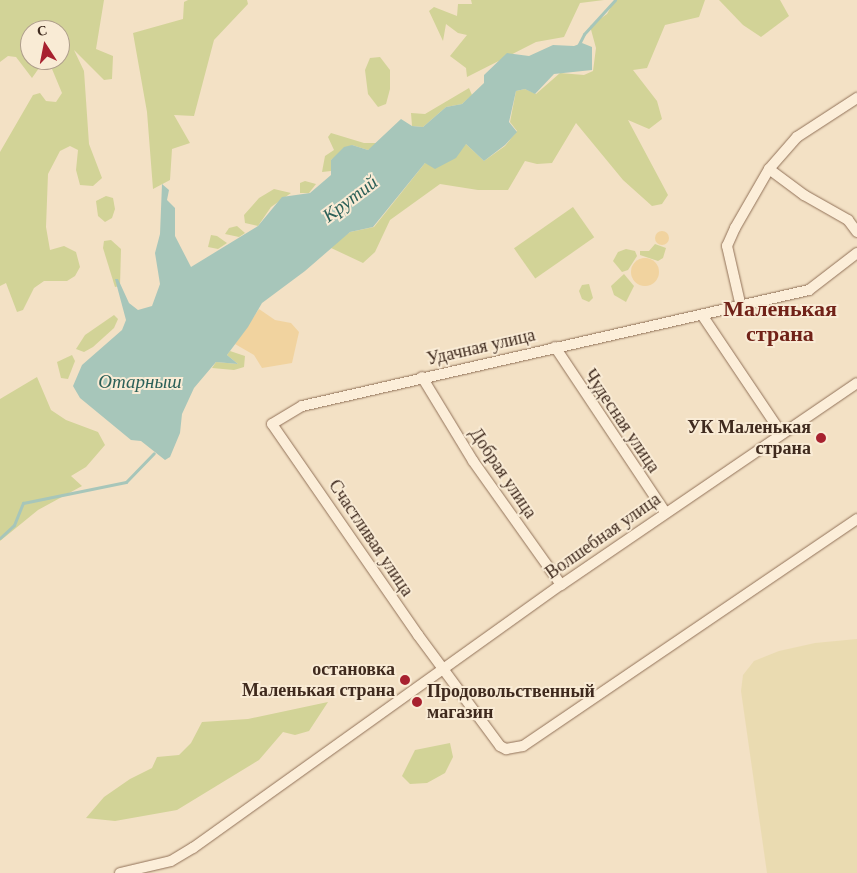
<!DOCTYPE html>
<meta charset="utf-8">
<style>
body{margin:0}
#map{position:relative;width:857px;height:873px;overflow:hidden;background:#f3e1c5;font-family:"Times New Roman",serif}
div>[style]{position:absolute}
.farmland>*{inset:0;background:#eadbb1}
.green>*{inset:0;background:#d2d397;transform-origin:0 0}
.sand>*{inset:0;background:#f1d39f}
.round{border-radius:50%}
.water>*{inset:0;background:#a7c6ba}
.stream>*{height:3px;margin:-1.5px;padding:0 1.5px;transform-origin:1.5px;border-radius:1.5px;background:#a7c6ba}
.roads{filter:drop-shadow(0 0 1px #917158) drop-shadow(0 0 1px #917158)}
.street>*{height:10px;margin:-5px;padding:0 5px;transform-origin:5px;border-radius:5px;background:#fceed9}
.dots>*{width:14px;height:14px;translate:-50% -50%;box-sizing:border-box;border:2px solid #f9ebd5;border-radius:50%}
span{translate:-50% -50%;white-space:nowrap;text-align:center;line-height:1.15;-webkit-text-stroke:4px #f9ebd5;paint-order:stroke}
.street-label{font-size:18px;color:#3f2a1e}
.poi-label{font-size:18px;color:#3f2a1e;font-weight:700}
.right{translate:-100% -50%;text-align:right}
.left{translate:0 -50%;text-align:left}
.water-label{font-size:19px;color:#2b6058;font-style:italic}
.district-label{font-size:22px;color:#712218;font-weight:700}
.north{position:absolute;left:20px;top:20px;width:50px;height:50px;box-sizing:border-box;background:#f9ebd5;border:1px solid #af9e8c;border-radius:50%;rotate:349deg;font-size:14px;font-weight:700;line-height:20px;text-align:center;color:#3f2a1e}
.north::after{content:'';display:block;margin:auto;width:18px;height:22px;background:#a7212f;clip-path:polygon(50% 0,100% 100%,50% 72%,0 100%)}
</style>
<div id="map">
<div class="farmland">
<div style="clip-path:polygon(857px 639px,857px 873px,767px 873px,741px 691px,743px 675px,754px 661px,779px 651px,815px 643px)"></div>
</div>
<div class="green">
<div style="clip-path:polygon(evenodd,0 0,104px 0,96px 49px,113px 56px,112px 79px,104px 80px,74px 50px,84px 71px,89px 144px,102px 178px,93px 186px,80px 185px,76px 170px,78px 150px,70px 146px,60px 151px,48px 174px,46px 227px,50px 250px,64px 246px,76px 252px,80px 267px,75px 276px,67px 281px,44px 281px,34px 288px,23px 310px,17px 312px,6px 283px,0 286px,0 152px,33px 95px,40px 93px,46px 101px,56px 102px,62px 93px,52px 69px,39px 68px,32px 78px,16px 57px,8px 56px,0 62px,0 0,30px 30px,60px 30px,60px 60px,30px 60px,30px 30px)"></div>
<div style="clip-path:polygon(188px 0,247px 0,248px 4px,214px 40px,194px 116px,174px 115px,190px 143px,172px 149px,170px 180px,153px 189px,147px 112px,133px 33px,183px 19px,184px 2px)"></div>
<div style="clip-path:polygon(471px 0,604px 0,580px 3px,564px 37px,536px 42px,467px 77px,466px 68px,450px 56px,467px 35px,458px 33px,446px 24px,443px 41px,429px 11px,434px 7px,457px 16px,458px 4px,472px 4px)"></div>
<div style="clip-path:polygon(615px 0,705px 0,699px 17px,665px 25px,647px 68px,633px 70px,657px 101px,662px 119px,649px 129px,628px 120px,668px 195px,662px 204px,652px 206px,623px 180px,576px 123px,552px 163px,537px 164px,525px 161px,508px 190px,478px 190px,440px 184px,390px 220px,375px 252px,363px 263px,329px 247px,350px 232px,374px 227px,425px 163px,466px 144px,484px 161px,505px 146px,517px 131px,510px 122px,516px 91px,525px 89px,536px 94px,560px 73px,584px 75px,593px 71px,596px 48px,590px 26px,607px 14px)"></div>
<div style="clip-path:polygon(719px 0,780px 0,789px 16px,761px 37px,743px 25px)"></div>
<div style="clip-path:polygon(380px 57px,390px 70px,390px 89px,386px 104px,378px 107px,368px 94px,365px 70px,370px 58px)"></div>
<div style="clip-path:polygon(469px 88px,472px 95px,462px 104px,446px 107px,423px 127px,412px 126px,411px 113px,425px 114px)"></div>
<div style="clip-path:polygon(331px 133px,364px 143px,379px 143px,368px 150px,352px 145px,331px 160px,331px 171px,322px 172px,325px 156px,334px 150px,328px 137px)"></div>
<div style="clip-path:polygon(305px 181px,316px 184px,309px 193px,300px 193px,300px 183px)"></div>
<div style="clip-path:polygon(274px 189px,291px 193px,271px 207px,258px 226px,245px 223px,244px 215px,259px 198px)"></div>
<div style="clip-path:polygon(106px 196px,113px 198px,115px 209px,112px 218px,105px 222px,98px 216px,96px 201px)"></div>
<div style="left:573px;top:207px;width:37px;height:72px;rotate:55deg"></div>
<div style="clip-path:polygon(237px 226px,245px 233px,239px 237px,225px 234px,229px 228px)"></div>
<div style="clip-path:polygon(211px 235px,217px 236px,227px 243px,218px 249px,208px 247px)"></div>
<div style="clip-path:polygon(111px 240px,121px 249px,120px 286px,115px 287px,103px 248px,104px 241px)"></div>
<div style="clip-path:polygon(655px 244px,666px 248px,663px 258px,658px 261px,640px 255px,640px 251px,649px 251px)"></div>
<div style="clip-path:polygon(626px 249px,635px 251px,637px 256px,628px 270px,622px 272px,613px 261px,618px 252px)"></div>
<div style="clip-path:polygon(624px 274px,634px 286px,626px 302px,614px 295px,611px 286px)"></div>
<div style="clip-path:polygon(589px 284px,593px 298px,589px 302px,582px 299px,579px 291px,582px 285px)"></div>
<div style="clip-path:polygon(114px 315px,118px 319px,114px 328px,93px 347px,84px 352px,76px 349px,85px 335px)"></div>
<div style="clip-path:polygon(230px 351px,245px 356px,244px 367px,234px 370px,212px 368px,216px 362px,238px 364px,227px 355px)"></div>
<div style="clip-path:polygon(72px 355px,75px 361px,68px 379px,61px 378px,57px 362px)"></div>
<div style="clip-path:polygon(37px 377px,51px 410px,66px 420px,98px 432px,105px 445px,86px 467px,71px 476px,82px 486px,38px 510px,0 541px,0 399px)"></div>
<div style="clip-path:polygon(328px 702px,309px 731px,295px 735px,283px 732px,259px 760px,177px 810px,115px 821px,86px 818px,104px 797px,130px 779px,152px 768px,157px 757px,179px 755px,191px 743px,202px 722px,248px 719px)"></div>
<div style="clip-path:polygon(450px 743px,453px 757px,445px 773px,427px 783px,410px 784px,402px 776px,415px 750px)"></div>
</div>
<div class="sand">
<div class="round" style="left:655px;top:231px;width:14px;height:14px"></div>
<div class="round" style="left:631px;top:258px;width:28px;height:28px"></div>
<div style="clip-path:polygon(259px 309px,275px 320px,291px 323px,299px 332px,292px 363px,262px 368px,254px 355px,235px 344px)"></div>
</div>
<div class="water">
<div style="clip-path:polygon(582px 43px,592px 47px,592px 70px,554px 74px,535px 94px,525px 89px,516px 91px,509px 122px,517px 132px,505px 145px,484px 161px,466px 144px,456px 158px,435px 169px,425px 163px,373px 227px,350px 232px,305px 271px,262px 303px,248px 327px,227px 355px,238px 364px,216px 362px,194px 388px,182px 414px,180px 433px,170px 457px,165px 460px,141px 441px,131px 440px,80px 398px,73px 386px,82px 365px,122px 330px,126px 320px,115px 279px,118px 279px,129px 303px,138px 310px,152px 306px,160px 284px,155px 253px,160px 234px,162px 184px,169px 190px,167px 200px,175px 208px,175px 236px,191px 267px,258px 226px,282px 197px,310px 193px,331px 175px,331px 160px,344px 147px,352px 145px,368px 150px,401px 119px,412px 126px,423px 127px,446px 107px,462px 104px,484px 83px,484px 75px,507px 53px,529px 56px,553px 45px,574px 46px)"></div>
</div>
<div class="stream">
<div style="left:578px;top:46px;width:13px;rotate:-63deg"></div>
<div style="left:584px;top:34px;width:46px;rotate:-47.6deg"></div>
<div style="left:0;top:538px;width:19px;rotate:-43deg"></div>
<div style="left:14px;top:525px;width:24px;rotate:-68deg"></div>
<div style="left:23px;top:503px;width:105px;rotate:-11.5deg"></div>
<div style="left:126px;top:482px;width:40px;rotate:-46deg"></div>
</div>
<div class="roads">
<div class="street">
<div style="left:769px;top:169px;width:44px;rotate:36.6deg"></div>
<div style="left:804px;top:195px;width:51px;rotate:29.6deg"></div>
<div style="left:848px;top:220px;width:15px;rotate:53deg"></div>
<div style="left:857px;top:253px;width:61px;rotate:142.4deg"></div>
<div style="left:809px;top:290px;width:520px;rotate:167.11deg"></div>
<div style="left:302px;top:406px;width:35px;rotate:149deg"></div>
<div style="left:272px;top:424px;width:257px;rotate:55.3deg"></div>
<div style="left:418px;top:635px;width:138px;rotate:53.5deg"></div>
<div style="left:500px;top:746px;width:7px;rotate:27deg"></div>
<div style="left:506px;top:749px;width:17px;rotate:-10deg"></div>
<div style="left:523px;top:746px;width:404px;rotate:-34.2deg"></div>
<div style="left:741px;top:307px;width:63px;rotate:-102.9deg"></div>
<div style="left:727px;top:246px;width:20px;rotate:-66deg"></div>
<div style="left:735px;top:228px;width:68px;rotate:-60deg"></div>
<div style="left:769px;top:169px;width:43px;rotate:-48.8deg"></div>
<div style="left:797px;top:137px;width:72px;rotate:-33deg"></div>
<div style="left:702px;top:315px;width:143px;rotate:56.1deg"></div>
<div style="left:555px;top:347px;width:198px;rotate:56.3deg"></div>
<div style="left:422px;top:377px;width:98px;rotate:58.7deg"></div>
<div style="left:473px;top:461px;width:152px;rotate:54.6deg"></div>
<div style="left:120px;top:873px;width:52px;rotate:-13.2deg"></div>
<div style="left:171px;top:861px;width:26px;rotate:-31deg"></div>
<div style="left:193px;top:848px;width:452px;rotate:-35.6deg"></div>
<div style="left:561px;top:585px;width:358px;rotate:-34.3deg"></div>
</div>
</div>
<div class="dots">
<div style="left:821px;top:438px;background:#a7212f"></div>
<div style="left:405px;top:680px;background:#a7212f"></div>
<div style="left:417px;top:702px;background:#a7212f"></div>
</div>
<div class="street-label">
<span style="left:481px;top:347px;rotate:-13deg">Удачная улица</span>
<span style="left:622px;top:421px;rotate:56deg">Чудесная улица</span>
<span style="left:503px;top:473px;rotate:56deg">Добрая улица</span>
<span style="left:603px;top:536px;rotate:-35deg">Волшебная улица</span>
<span style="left:371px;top:538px;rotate:56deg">Счастливая улица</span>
</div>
<div class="poi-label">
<span class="right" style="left:811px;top:438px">УК Маленькая<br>страна</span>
<span class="right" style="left:395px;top:680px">остановка<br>Маленькая страна</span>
<span class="left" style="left:427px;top:702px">Продовольственный<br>магазин</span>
</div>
<div class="water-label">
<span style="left:350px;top:199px;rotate:-37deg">Крутий</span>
<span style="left:140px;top:382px">Отарныш</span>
</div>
<div class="district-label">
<span style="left:780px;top:321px">Маленькая<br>страна</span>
</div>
<div class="north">С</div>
</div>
